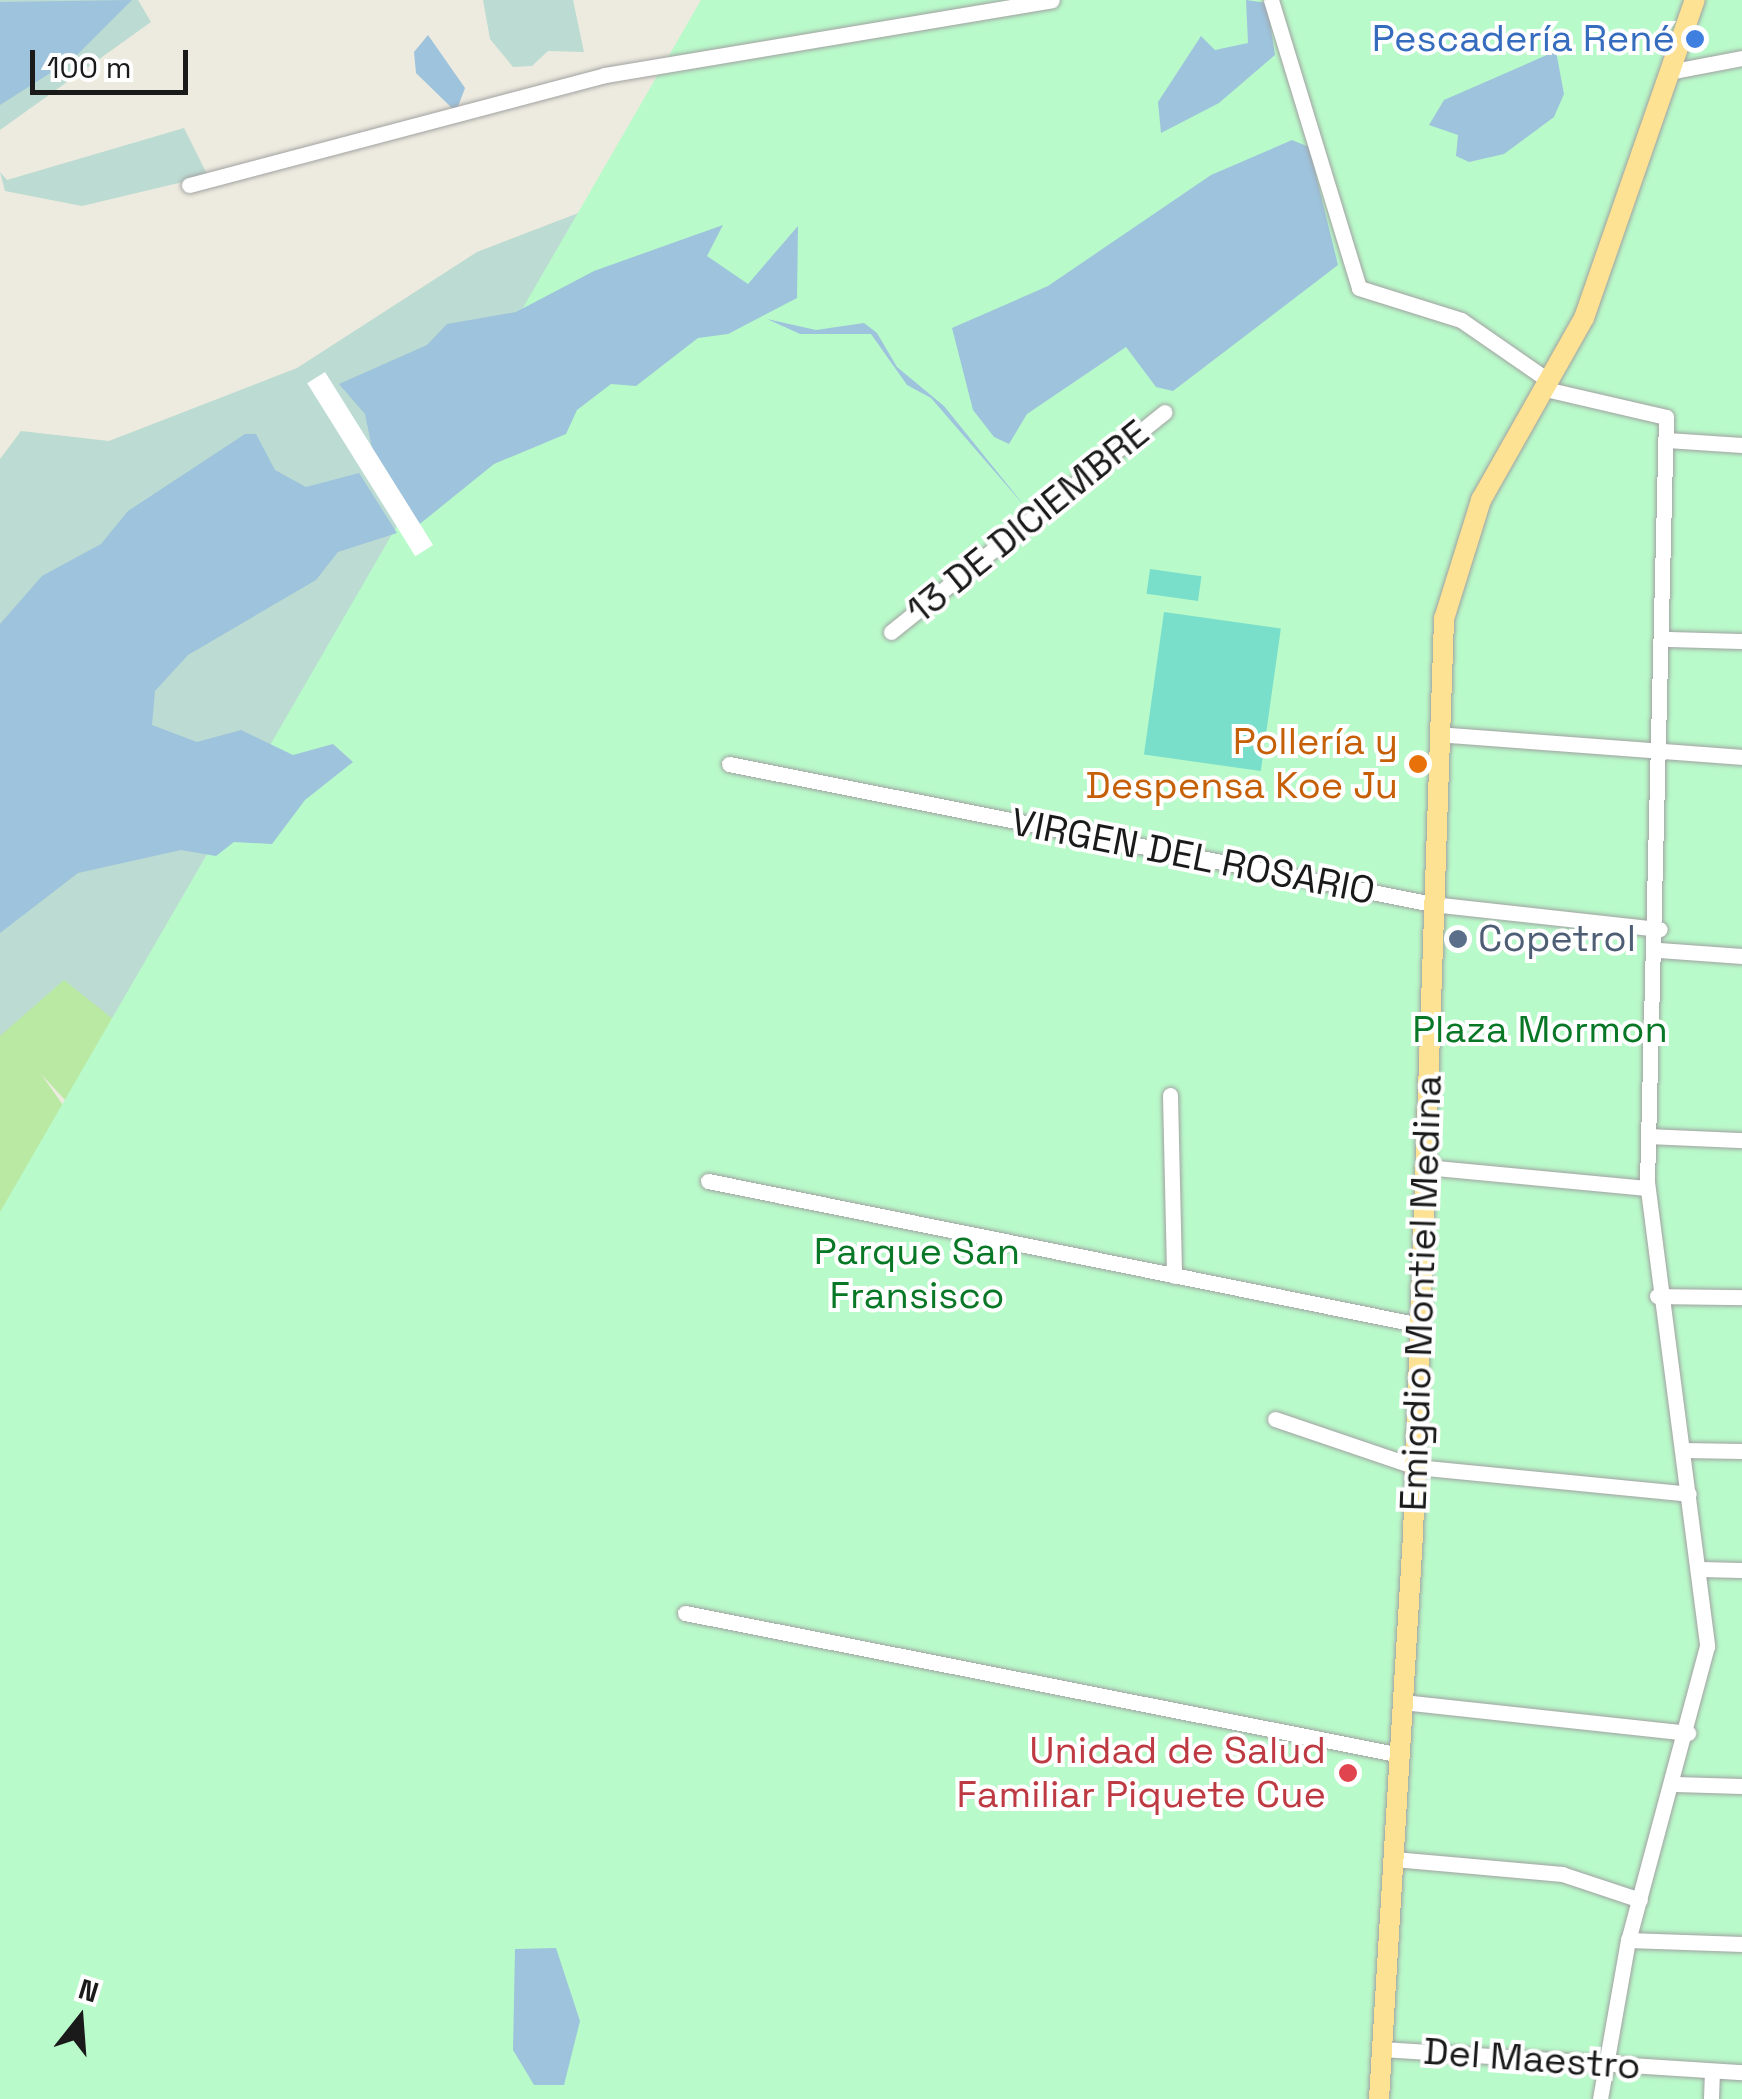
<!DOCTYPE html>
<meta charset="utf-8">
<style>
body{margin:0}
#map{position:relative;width:1742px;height:2099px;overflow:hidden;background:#edebdf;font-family:"Space Grotesk",sans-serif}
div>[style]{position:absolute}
.grass>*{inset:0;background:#b9e9a3}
.wetland>*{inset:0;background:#bcdbd2}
.park>*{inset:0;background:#b9faca}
.pitch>*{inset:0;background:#7adfca;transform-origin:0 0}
.water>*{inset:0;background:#9ec3dc}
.pier>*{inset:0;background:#fff;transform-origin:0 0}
.roads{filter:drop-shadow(0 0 2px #a1a1a1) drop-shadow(0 0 2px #a1a1a1)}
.minor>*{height:15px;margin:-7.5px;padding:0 7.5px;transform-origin:7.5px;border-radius:7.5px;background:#fff}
.major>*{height:20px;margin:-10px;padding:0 10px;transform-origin:10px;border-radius:10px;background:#fde294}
.dots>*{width:28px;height:28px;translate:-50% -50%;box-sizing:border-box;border:5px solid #fff;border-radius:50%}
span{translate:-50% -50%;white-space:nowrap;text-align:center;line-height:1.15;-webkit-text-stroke:8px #fff;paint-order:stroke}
.shop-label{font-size:38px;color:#366cbe}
.right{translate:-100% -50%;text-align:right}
.street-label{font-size:38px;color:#1a1a1a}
.food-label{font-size:38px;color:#c56008}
.service-label{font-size:38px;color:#4e5e75}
.left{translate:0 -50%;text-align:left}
.park-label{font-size:38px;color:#097826}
.health-label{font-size:38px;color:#be3a42}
.north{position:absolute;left:30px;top:1969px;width:100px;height:100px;-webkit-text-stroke:8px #fff;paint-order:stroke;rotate:17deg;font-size:28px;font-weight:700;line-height:40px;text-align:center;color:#1a1a1a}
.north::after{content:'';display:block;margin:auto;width:35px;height:45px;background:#1a1a1a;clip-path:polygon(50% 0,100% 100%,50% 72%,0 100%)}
.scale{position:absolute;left:30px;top:50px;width:158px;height:45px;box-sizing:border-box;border:5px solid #1a1a1a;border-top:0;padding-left:12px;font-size:30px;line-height:35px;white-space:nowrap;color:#1a1a1a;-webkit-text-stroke:8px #fff;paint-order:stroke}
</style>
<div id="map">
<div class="grass">
<div style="clip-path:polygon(0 939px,175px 1017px,91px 1128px,41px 1074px,75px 1122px,0 1377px)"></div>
</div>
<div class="wetland">
<div style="clip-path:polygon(0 0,138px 0,151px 22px,0 130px)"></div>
<div style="clip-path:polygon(483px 0,573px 0,584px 52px,548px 51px,532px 66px,513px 67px,490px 39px)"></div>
<div style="clip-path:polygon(184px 128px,208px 176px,82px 206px,5px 191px,0 172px,7px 180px)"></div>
<div style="clip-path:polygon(761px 143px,113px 1019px,64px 980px,0 1036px,0 459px,21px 431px,109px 441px,297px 368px,477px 252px)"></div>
</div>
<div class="park">
<div style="clip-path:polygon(701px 0,1742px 0,1742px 2099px,0 2099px,0 1212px)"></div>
</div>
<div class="pitch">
<div style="left:1150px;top:569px;width:52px;height:25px;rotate:8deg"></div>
<div style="left:1164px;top:612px;width:118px;height:144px;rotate:8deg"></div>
</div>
<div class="water">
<div style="clip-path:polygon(132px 0,74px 58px,0 105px,0 2px)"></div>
<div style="clip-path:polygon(1246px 0,1267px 3px,1275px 55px,1219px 103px,1161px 133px,1158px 102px,1201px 36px,1215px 50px,1248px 43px)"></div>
<div style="clip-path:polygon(428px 35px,465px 88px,456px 112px,416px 73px,414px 52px)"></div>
<div style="clip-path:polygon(1556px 51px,1564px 94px,1554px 117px,1504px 154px,1469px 162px,1456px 156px,1458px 135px,1429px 125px,1444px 100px)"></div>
<div style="clip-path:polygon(1292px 140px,1309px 147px,1338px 265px,1173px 391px,1156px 387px,1126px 347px,1027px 414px,1009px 444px,994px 437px,973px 410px,952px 328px,1048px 286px,1211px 175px)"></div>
<div style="clip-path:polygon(723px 225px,707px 256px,748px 284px,798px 226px,797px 298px,728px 334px,698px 338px,636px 386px,611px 384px,577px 410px,566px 434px,494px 464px,416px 527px,373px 453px,365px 414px,339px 384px,427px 345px,447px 324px,516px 312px,594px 271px)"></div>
<div style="clip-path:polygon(767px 319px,816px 330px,864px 323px,877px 333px,897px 367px,944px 406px,1027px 509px,931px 398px,907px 385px,871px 334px,800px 334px)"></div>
<div style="clip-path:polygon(245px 434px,256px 434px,275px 470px,306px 487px,359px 473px,397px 533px,338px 552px,316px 580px,188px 655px,155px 691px,152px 725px,197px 742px,241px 730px,293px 755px,333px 744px,353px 762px,305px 800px,272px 844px,234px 842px,216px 856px,181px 850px,78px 873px,0 933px,0 624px,42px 576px,101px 544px,128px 511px)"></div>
<div style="clip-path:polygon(556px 1948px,580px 2021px,564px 2085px,534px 2085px,513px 2050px,515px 1949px)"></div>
</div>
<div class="pier">
<div style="left:325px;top:372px;width:204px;height:21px;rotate:58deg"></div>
</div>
<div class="roads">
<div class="minor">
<div style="left:1271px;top:0;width:301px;rotate:73deg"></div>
<div style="left:1359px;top:288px;width:107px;rotate:17.4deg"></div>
<div style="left:1461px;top:320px;width:107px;rotate:34.7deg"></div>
<div style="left:1674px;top:71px;width:69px;rotate:-10.8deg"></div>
<div style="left:189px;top:185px;width:430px;rotate:-14.8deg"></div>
<div style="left:605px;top:75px;width:453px;rotate:-9.5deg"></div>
<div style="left:1545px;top:389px;width:124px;rotate:13deg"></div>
<div style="left:1666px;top:417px;width:765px;rotate:91.42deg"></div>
<div style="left:1647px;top:1182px;width:468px;rotate:82.6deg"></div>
<div style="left:1707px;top:1646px;width:304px;rotate:105deg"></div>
<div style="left:1628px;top:1940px;width:161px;rotate:100deg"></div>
<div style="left:1667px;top:440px;width:75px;rotate:3.8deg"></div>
<div style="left:891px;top:632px;width:351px;rotate:-38.8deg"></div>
<div style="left:1667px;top:639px;width:75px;rotate:1.5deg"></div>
<div style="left:1437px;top:734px;width:306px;rotate:4.3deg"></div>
<div style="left:729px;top:764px;width:717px;rotate:11.26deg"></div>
<div style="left:1432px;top:904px;width:229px;rotate:6.3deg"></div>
<div style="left:1659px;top:950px;width:83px;rotate:4.1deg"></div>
<div style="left:1170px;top:1095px;width:181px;rotate:88.7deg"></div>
<div style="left:1649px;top:1136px;width:93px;rotate:2.5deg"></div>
<div style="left:1425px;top:1167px;width:223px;rotate:5.4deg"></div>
<div style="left:708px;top:1181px;width:726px;rotate:11.43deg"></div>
<div style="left:1657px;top:1296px;width:85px;rotate:0.7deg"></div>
<div style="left:1275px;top:1419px;width:149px;rotate:18.8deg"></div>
<div style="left:1416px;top:1467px;width:274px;rotate:5.6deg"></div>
<div style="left:1683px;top:1450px;width:59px;rotate:1deg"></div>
<div style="left:1699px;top:1569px;width:43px;rotate:1.3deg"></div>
<div style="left:685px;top:1613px;width:730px;rotate:11.22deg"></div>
<div style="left:1403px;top:1702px;width:287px;rotate:6.2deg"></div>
<div style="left:1674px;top:1784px;width:68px;rotate:1.7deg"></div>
<div style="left:1394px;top:1859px;width:169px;rotate:5.1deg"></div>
<div style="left:1562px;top:1874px;width:82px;rotate:18.4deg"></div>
<div style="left:1628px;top:1940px;width:114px;rotate:2deg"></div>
<div style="left:1382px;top:2049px;width:361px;rotate:3.7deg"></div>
<div style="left:1711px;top:2099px;width:28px;rotate:-88deg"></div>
</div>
<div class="major">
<div style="left:1379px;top:2099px;width:565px;rotate:-86.55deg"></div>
<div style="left:1413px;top:1535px;width:917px;rotate:-88.06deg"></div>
<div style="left:1444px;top:619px;width:125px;rotate:-72.7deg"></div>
<div style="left:1481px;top:500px;width:209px;rotate:-60.5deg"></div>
<div style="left:1584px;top:318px;width:337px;rotate:-70.8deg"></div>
</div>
</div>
<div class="dots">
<div style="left:1695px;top:39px;background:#3f7fe0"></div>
<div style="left:1418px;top:764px;background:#e8710a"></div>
<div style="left:1458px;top:939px;background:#5c6f8a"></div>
<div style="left:1348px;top:1773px;background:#e0444e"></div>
</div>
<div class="shop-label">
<span class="right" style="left:1675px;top:39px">Pescadería René</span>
</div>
<div class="street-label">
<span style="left:1028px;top:522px;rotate:-39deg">13 DE DICIEMBRE</span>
<span style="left:1193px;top:857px;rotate:11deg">VIRGEN DEL ROSARIO</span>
<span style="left:1421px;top:1293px;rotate:-88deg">Emigdio Montiel Medina</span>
<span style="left:1532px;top:2059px;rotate:4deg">Del Maestro</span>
</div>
<div class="food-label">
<span class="right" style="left:1398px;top:764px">Pollería y<br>Despensa Koe Ju</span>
</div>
<div class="service-label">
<span class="left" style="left:1478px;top:939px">Copetrol</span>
</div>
<div class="park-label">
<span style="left:1540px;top:1030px">Plaza Mormon</span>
<span style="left:917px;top:1274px">Parque San<br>Fransisco</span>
</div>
<div class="health-label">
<span class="right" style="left:1326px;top:1773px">Unidad de Salud<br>Familiar Piquete Cue</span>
</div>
<div class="north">N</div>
<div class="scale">100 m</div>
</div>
